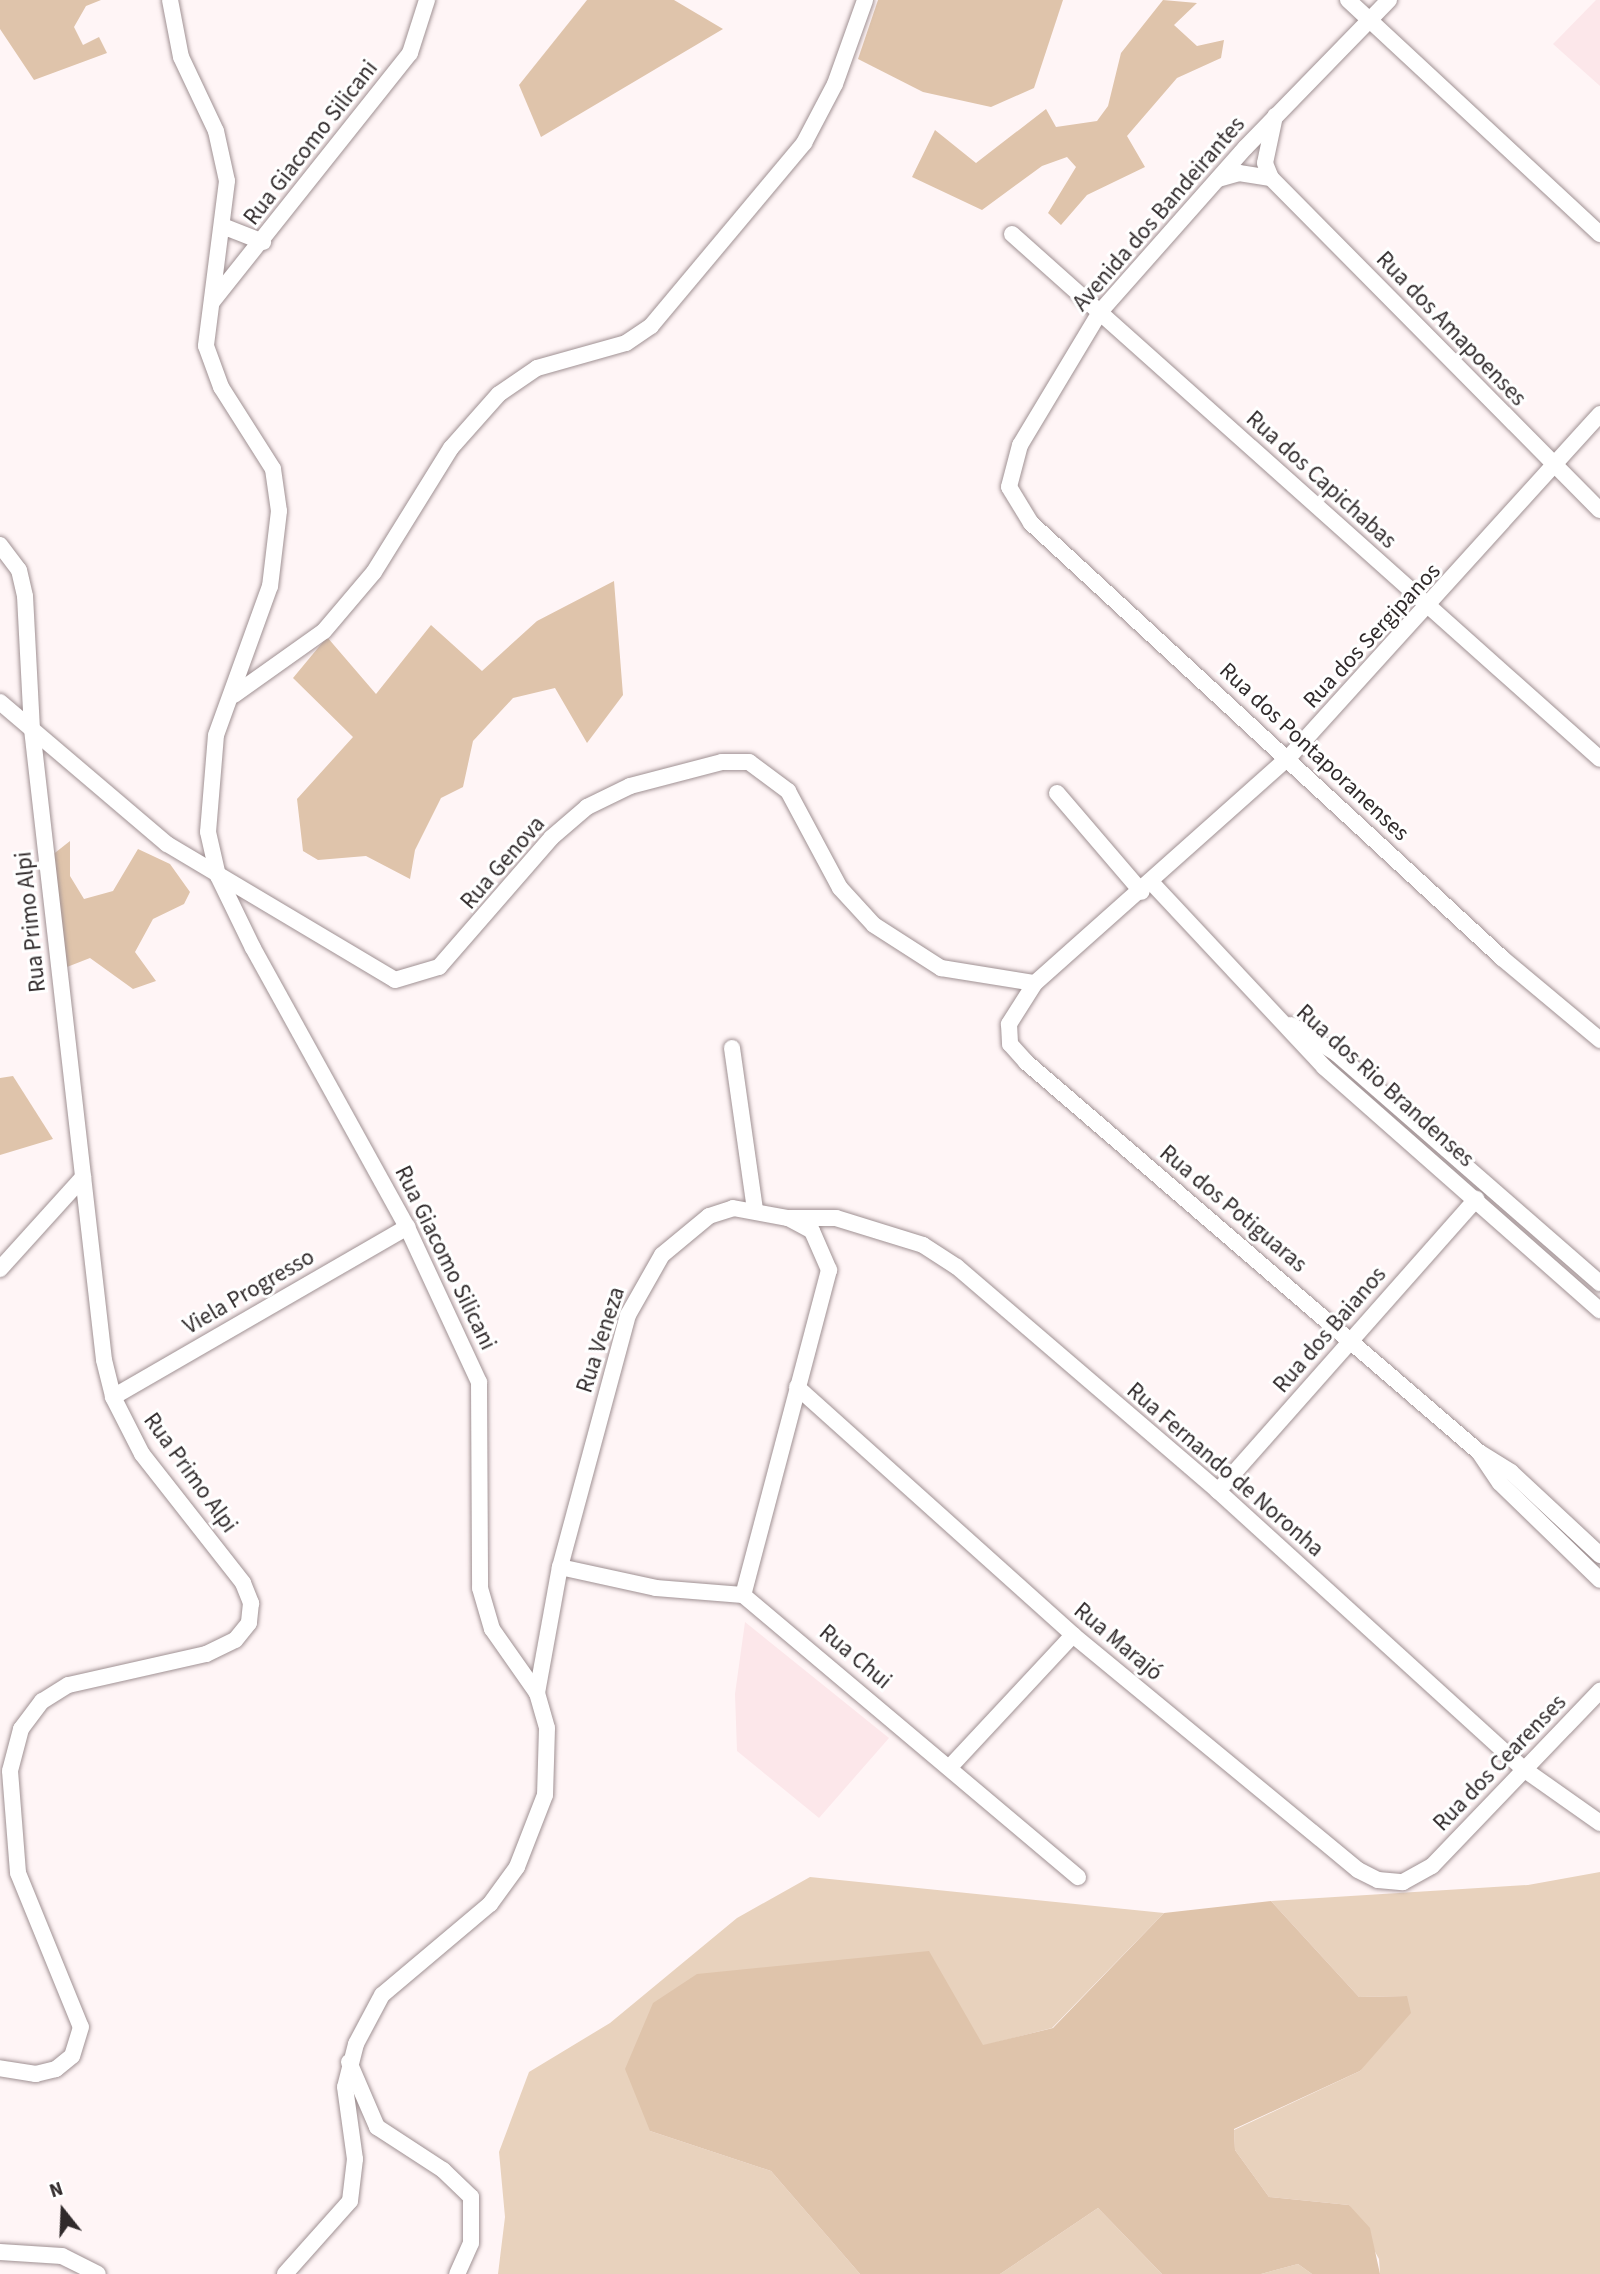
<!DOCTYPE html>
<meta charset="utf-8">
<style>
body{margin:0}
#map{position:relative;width:1600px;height:2274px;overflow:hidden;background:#fff5f6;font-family:"Source Sans 3",sans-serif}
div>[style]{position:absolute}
.built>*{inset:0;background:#fce7ea}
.green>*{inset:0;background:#e8d2bd}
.forest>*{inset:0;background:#dfc4ab}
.roads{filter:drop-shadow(0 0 2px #a09193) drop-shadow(0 0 2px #a09193)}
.street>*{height:16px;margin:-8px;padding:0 8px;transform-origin:8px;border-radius:8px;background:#fff}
span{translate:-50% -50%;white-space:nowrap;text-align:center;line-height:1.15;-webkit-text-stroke:6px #fff;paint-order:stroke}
.street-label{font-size:23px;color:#302a2b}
.north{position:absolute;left:28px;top:2176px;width:70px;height:70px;-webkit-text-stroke:5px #fff;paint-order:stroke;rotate:342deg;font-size:19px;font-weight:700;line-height:28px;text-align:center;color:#302a2b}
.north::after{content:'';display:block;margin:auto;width:24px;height:32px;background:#302a2b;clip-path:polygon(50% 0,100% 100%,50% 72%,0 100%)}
</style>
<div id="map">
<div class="built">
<div style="clip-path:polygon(1596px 0,1600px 0,1600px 86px,1553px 44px)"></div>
<div style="clip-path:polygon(745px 1622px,889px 1738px,819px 1818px,737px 1751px,735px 1694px)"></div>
</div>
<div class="green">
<div style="clip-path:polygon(1600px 1872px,1600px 2274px,1380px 2274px,1379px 2259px,1349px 2205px,1269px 2197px,1235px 2150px,1234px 2130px,1360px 2071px,1407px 1996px,1359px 1997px,1271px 1901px,1528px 1885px)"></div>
<div style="clip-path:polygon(810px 1877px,1164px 1913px,1052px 2028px,650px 2131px,771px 2171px,860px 2274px,498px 2274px,505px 2217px,499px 2152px,529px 2072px,610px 2023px,737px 1918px)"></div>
<div style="clip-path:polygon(1098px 2208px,1162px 2274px,1000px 2274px)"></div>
<div style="clip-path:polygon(1298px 2264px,1312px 2274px,1261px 2274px)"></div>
</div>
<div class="forest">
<div style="clip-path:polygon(0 0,101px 0,86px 6px,74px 27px,83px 45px,99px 37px,107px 53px,34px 80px,0 29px)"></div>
<div style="clip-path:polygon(587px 0,674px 0,723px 29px,541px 137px,519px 85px)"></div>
<div style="clip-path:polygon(878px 0,1063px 0,1034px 88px,991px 107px,923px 92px,858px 59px)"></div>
<div style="clip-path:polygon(1163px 0,1197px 3px,1174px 25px,1197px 46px,1224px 40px,1221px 58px,1177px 78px,1127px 136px,1145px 167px,1087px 195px,1061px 225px,1048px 213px,1076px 167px,1067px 157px,1042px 166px,982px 210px,912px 177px,935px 130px,976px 163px,1046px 109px,1056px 127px,1097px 121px,1108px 106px,1121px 53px)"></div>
<div style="clip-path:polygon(614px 581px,623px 695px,587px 743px,555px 688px,513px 698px,473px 741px,463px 787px,441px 798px,415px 850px,410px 879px,366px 856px,318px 860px,303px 851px,297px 799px,353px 737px,293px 678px,327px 637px,376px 694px,431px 625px,482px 671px,537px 621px)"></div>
<div style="clip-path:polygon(70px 841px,70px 876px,84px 899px,113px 891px,138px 849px,170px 864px,190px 892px,184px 904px,153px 919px,135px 952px,156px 981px,133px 989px,90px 958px,67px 967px,51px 856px)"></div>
<div style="clip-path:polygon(13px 1076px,53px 1139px,0 1155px,0 1078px)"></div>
<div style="clip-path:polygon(1271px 1901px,1359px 1997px,1407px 1996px,1411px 2013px,1360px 2071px,1234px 2129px,1235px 2150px,1269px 2197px,1349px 2205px,1370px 2228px,1380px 2274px,1312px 2274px,1298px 2264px,1261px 2274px,1162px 2274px,1098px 2208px,1000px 2274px,860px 2274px,771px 2171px,650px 2131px,625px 2069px,653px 2003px,697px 1974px,929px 1951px,983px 2045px,1053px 2028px,1164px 1913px)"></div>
</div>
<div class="roads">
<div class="street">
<div style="left:170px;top:0;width:58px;rotate:79.1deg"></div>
<div style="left:181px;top:57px;width:82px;rotate:64.7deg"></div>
<div style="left:216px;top:131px;width:51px;rotate:77.6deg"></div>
<div style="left:227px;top:181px;width:166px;rotate:97.3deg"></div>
<div style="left:206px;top:346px;width:44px;rotate:69.9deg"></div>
<div style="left:221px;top:387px;width:97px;rotate:57.6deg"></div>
<div style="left:273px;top:469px;width:42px;rotate:81.9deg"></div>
<div style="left:279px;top:511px;width:76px;rotate:96.8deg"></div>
<div style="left:270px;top:586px;width:158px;rotate:109.9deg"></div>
<div style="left:216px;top:735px;width:97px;rotate:94.7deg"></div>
<div style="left:208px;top:832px;width:45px;rotate:77.2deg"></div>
<div style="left:218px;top:876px;width:80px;rotate:64.1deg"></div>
<div style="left:253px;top:948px;width:319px;rotate:61.1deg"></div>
<div style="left:407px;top:1227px;width:171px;rotate:65.1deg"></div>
<div style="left:479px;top:1382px;width:206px;rotate:89.7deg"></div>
<div style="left:480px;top:1588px;width:43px;rotate:73.7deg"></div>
<div style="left:492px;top:1629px;width:78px;rotate:54.9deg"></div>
<div style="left:537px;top:1693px;width:36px;rotate:74deg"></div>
<div style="left:547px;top:1728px;width:67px;rotate:91.7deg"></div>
<div style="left:545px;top:1795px;width:77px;rotate:111.3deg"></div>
<div style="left:517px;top:1867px;width:46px;rotate:126.1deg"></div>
<div style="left:490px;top:1904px;width:141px;rotate:139.9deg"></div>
<div style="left:382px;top:1995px;width:55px;rotate:118deg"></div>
<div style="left:356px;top:2044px;width:44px;rotate:104.3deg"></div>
<div style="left:345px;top:2087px;width:73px;rotate:82.1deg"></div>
<div style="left:355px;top:2159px;width:42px;rotate:96.8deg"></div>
<div style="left:350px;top:2201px;width:98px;rotate:131.7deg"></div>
<div style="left:1348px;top:0;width:344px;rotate:42.9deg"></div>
<div style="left:1389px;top:0;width:206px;rotate:134.2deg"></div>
<div style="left:1245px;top:148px;width:219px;rotate:131.5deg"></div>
<div style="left:1100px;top:312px;width:155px;rotate:121deg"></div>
<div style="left:1020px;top:445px;width:43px;rotate:104.7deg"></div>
<div style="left:1009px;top:487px;width:42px;rotate:58.6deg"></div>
<div style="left:1031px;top:523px;width:641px;rotate:42.72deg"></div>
<div style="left:1502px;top:958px;width:128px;rotate:39.9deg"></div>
<div style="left:1271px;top:178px;width:467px;rotate:45.3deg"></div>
<div style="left:1218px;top:179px;width:22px;rotate:-16deg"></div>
<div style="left:1239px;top:173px;width:32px;rotate:9deg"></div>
<div style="left:1271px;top:178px;width:16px;rotate:-112deg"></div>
<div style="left:1265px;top:163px;width:48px;rotate:-78deg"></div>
<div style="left:225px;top:227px;width:41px;rotate:21.5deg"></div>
<div style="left:1012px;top:234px;width:788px;rotate:41.76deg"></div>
<div style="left:212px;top:302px;width:318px;rotate:-51.5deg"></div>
<div style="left:410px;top:53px;width:56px;rotate:-72.2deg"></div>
<div style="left:1600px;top:414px;width:462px;rotate:132.2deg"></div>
<div style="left:1290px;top:756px;width:341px;rotate:138.3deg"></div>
<div style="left:1035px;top:983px;width:49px;rotate:122.4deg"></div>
<div style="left:1009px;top:1024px;width:20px;rotate:87deg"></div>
<div style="left:1010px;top:1044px;width:24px;rotate:48deg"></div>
<div style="left:1026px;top:1062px;width:598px;rotate:40.73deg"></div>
<div style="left:1479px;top:1452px;width:38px;rotate:32deg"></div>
<div style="left:1511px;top:1472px;width:122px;rotate:43deg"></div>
<div style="left:0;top:545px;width:31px;rotate:53deg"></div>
<div style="left:19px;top:570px;width:27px;rotate:77deg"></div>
<div style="left:25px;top:596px;width:133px;rotate:87deg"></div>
<div style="left:32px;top:729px;width:635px;rotate:83.49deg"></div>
<div style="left:104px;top:1360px;width:38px;rotate:76deg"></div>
<div style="left:113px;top:1397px;width:64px;rotate:63deg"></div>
<div style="left:142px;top:1454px;width:164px;rotate:51.9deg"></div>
<div style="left:243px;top:1583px;width:22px;rotate:68deg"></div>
<div style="left:251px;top:1603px;width:20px;rotate:96deg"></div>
<div style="left:249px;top:1623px;width:22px;rotate:129deg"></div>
<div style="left:235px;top:1640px;width:32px;rotate:154deg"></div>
<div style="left:206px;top:1654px;width:141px;rotate:167.3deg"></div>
<div style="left:68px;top:1685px;width:31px;rotate:148deg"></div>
<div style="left:42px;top:1701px;width:35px;rotate:127deg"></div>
<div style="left:21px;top:1729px;width:43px;rotate:104.7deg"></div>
<div style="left:10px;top:1771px;width:102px;rotate:85.5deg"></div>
<div style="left:18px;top:1873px;width:166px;rotate:67.8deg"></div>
<div style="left:81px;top:2027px;width:30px;rotate:107deg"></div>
<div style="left:72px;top:2056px;width:21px;rotate:141deg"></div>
<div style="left:56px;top:2069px;width:21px;rotate:166deg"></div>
<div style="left:36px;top:2074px;width:36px;rotate:-171deg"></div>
<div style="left:234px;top:695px;width:110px;rotate:-35.4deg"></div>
<div style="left:324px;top:631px;width:77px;rotate:-49.7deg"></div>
<div style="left:374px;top:572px;width:146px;rotate:-58.2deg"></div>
<div style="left:451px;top:448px;width:72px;rotate:-48.4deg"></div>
<div style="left:499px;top:394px;width:46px;rotate:-34.4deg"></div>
<div style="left:537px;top:368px;width:92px;rotate:-15.7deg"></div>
<div style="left:626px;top:343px;width:30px;rotate:-34deg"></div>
<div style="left:651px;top:326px;width:239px;rotate:-50.1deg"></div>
<div style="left:804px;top:143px;width:67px;rotate:-62.3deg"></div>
<div style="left:835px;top:84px;width:89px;rotate:-70.3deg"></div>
<div style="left:0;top:702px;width:219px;rotate:40.4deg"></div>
<div style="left:167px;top:844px;width:265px;rotate:30.8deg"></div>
<div style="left:395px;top:980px;width:46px;rotate:-16.5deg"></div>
<div style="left:439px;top:967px;width:171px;rotate:-49deg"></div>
<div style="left:551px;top:838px;width:48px;rotate:-40.7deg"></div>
<div style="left:587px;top:807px;width:48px;rotate:-26deg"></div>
<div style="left:630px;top:786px;width:95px;rotate:-14.6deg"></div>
<div style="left:722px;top:762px;width:27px"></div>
<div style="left:749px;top:762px;width:49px;rotate:36.6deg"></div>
<div style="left:788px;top:791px;width:110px;rotate:61.8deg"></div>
<div style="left:840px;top:888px;width:50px;rotate:47.4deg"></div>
<div style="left:874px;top:925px;width:80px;rotate:32.7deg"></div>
<div style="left:941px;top:968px;width:95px;rotate:9.1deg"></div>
<div style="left:1057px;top:793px;width:130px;rotate:49.4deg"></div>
<div style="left:1152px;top:883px;width:252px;rotate:46.9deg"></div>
<div style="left:1324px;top:1067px;width:368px;rotate:41.4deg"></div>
<div style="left:1291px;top:1025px;width:53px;rotate:31.9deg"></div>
<div style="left:1336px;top:1053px;width:350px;rotate:41.1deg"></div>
<div style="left:732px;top:1048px;width:163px;rotate:81.9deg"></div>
<div style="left:788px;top:1218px;width:48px"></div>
<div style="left:836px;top:1218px;width:91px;rotate:17.2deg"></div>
<div style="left:923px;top:1245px;width:40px;rotate:32.9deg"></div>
<div style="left:957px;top:1267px;width:344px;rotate:40.6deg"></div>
<div style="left:1218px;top:1491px;width:415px;rotate:42.3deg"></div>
<div style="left:1525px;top:1770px;width:92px;rotate:35.2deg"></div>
<div style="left:0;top:1269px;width:124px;rotate:-47.9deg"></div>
<div style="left:797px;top:1387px;width:371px;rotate:41.9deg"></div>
<div style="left:1073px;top:1635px;width:369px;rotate:39.5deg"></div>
<div style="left:1358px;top:1870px;width:22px;rotate:27deg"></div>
<div style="left:1378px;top:1880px;width:25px;rotate:5deg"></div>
<div style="left:1403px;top:1882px;width:33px;rotate:-29deg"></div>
<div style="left:1432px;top:1866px;width:243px;rotate:-46.2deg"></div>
<div style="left:113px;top:1397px;width:340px;rotate:-30deg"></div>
<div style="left:1479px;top:1452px;width:37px;rotate:56deg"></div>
<div style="left:1500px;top:1483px;width:139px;rotate:44.1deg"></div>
<div style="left:1218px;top:1491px;width:390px;rotate:-48.5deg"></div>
<div style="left:560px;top:1567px;width:98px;rotate:12.3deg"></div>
<div style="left:656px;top:1588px;width:87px;rotate:4.6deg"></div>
<div style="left:743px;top:1595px;width:438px;rotate:40.1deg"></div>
<div style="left:537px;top:1693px;width:128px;rotate:-79.7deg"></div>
<div style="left:560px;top:1567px;width:261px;rotate:-74.9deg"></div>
<div style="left:628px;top:1315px;width:69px;rotate:-60.5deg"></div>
<div style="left:662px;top:1255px;width:61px;rotate:-39.7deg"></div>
<div style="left:709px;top:1216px;width:25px;rotate:-18deg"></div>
<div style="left:733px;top:1208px;width:56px;rotate:10.3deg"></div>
<div style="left:788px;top:1218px;width:27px;rotate:28deg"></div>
<div style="left:812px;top:1231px;width:43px;rotate:66.4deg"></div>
<div style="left:829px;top:1270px;width:336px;rotate:104.8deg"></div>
<div style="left:949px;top:1768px;width:182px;rotate:-47deg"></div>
<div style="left:349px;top:2062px;width:71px;rotate:66.7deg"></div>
<div style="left:377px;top:2127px;width:79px;rotate:33.1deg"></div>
<div style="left:443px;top:2170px;width:39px;rotate:44deg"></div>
<div style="left:471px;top:2197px;width:46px;rotate:90deg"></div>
<div style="left:471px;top:2243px;width:34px;rotate:114deg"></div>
<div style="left:0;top:2252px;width:62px;rotate:3.7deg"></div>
<div style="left:62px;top:2256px;width:40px;rotate:26.6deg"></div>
</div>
</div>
<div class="street-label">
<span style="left:311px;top:143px;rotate:-52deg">Rua Giacomo Silicani</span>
<span style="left:1159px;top:214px;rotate:-49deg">Avenida dos Bandeirantes</span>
<span style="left:1451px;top:329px;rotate:46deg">Rua dos Amapoenses</span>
<span style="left:1321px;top:480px;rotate:42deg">Rua dos Capichabas</span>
<span style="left:1372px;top:636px;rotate:-47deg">Rua dos Sergipanos</span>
<span style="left:1314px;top:752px;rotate:43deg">Rua dos Pontaporanenses</span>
<span style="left:503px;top:863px;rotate:-49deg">Rua Genova</span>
<span style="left:31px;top:922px;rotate:-96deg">Rua Primo Alpi</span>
<span style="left:1385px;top:1086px;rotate:42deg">Rua dos Rio Brandenses</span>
<span style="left:1233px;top:1209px;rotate:40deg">Rua dos Potiguaras</span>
<span style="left:445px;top:1258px;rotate:64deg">Rua Giacomo Silicani</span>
<span style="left:249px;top:1292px;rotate:-30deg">Viela Progresso</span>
<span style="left:1330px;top:1330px;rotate:-49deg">Rua dos Baianos</span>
<span style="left:601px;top:1340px;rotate:-72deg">Rua Veneza</span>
<span style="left:1225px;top:1470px;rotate:41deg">Rua Fernando de Noronha</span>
<span style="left:190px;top:1473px;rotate:54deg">Rua Primo Alpi</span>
<span style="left:1118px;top:1642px;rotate:40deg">Rua Marajó</span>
<span style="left:855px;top:1657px;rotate:40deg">Rua Chui</span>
<span style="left:1500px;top:1763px;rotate:-46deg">Rua dos Cearenses</span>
</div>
<div class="north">N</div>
</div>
